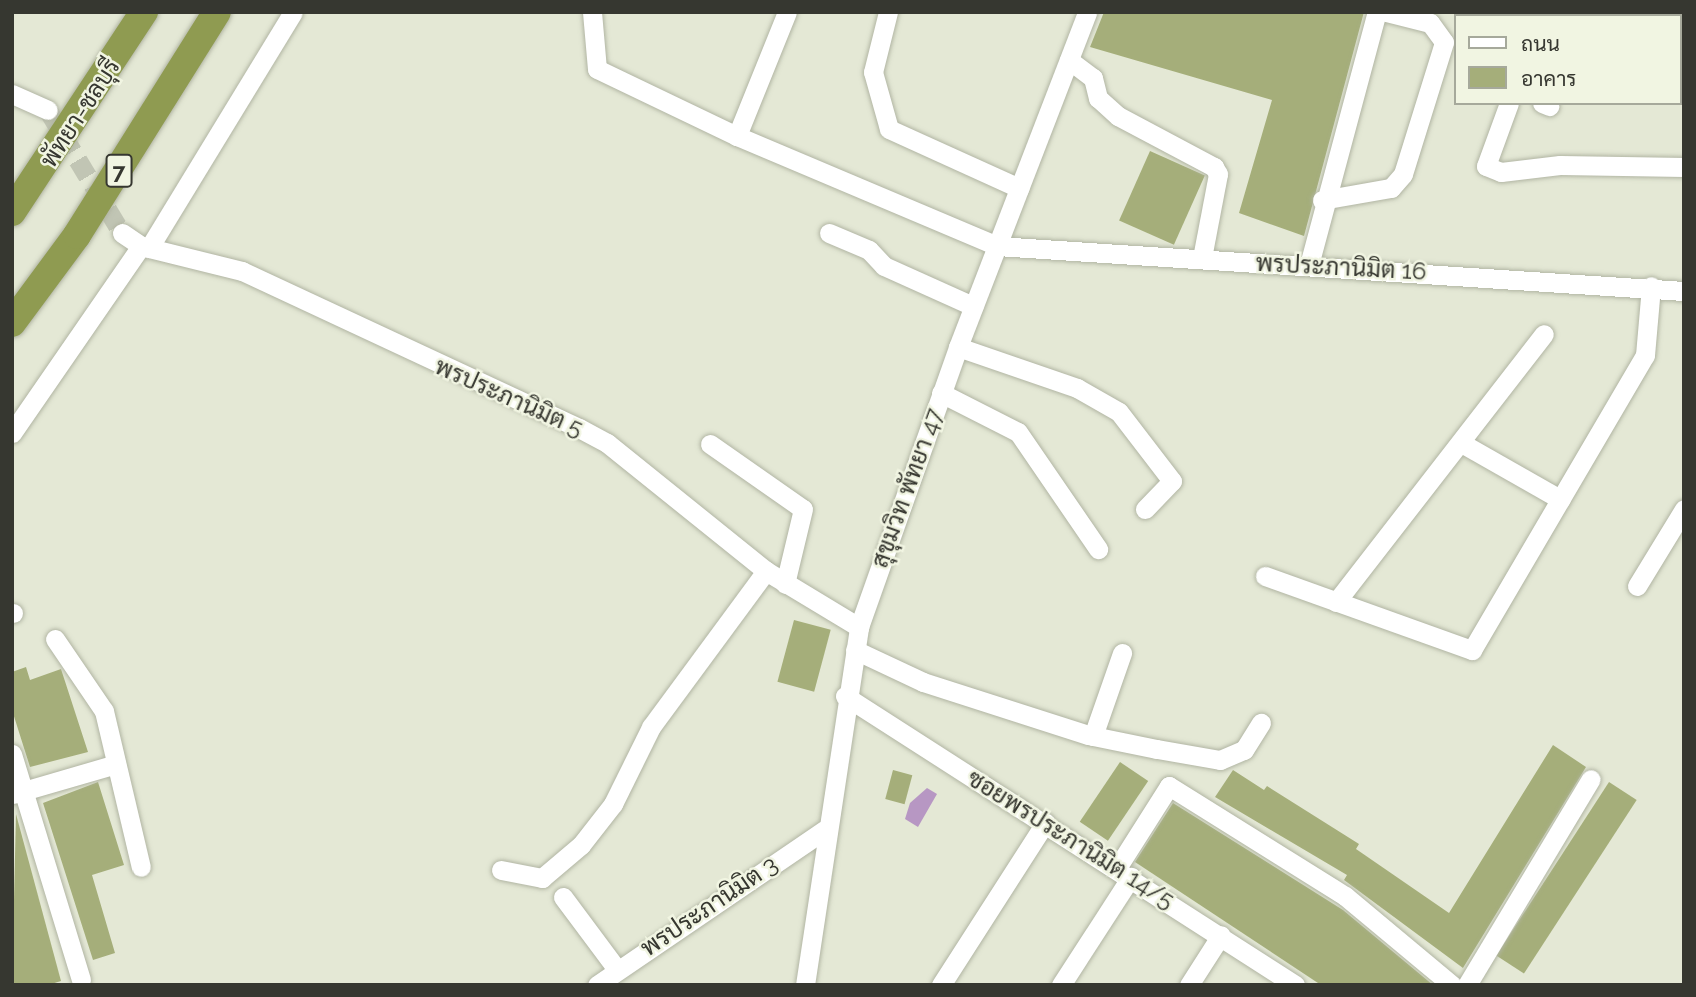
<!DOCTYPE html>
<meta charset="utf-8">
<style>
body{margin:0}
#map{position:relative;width:1696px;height:997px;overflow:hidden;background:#e4e8d5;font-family:Raleway,Sarabun,sans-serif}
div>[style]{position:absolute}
.water>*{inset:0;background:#b797c3}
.building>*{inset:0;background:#a5ae7a;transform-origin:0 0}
.minor-tunnel>*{height:19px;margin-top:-9.5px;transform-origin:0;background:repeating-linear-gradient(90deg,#c1c5b4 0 19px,transparent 0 29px)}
.roads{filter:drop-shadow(0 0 2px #b1b5a3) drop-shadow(0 0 2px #b1b5a3)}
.minor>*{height:19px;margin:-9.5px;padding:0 9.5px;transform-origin:9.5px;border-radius:9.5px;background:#fff}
.highway>*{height:28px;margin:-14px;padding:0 14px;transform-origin:14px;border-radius:14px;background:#8f9b51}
span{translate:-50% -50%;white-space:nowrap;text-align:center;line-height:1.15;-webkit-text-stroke:5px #f1f5e2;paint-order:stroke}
.shield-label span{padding:2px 5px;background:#f1f5e2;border:2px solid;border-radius:5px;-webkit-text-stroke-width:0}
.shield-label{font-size:23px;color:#363730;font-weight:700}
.street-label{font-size:24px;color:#363730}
.frame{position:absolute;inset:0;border:14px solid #363730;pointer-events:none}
.legend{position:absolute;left:1454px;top:14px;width:228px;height:91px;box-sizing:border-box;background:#f1f5e2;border:2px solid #a6a99b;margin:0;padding:9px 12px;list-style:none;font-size:21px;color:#363730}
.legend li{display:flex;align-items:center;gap:14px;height:35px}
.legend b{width:35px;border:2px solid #a6a99b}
</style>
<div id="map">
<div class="water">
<div style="clip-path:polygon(927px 788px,937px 794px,918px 827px,905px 819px,910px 803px)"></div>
</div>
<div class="building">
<div style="clip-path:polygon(1104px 12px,1364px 12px,1304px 236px,1239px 213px,1272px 100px,1090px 47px)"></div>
<div style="left:1150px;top:151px;width:60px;height:76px;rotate:24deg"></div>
<div style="left:794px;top:620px;width:38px;height:64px;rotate:15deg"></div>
<div style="clip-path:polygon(26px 667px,30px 680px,61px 669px,88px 752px,30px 767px,12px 710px,12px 672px)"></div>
<div style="clip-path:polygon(1553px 745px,1586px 767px,1463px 968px,1344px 880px,1347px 875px,1215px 797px,1233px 770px,1264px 790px,1267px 786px,1359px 844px,1356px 849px,1449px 913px)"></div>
<div style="left:1120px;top:762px;width:34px;height:72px;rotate:34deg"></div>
<div style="left:893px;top:770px;width:20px;height:30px;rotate:15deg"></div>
<div style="clip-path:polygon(98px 782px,124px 865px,92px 875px,115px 953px,93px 960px,43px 803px)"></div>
<div style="left:1609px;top:782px;width:33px;height:207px;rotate:33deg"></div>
<div style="clip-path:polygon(1173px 803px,1343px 910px,1433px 985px,1321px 985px,1135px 862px)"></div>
<div style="clip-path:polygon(16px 814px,61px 981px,48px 985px,12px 985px)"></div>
</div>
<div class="minor-tunnel">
<div style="left:48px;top:110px;width:144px;rotate:59deg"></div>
</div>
<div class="roads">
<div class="minor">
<div style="left:592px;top:12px;width:57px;rotate:85deg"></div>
<div style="left:597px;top:69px;width:155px;rotate:25.6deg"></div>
<div style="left:787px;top:12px;width:134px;rotate:112deg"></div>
<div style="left:737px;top:136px;width:282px;rotate:22.9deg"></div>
<div style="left:997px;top:246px;width:688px;rotate:3.75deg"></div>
<div style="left:888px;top:12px;width:62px;rotate:104deg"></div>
<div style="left:873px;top:72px;width:59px;rotate:74.3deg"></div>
<div style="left:889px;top:129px;width:143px;rotate:24.4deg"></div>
<div style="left:1680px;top:47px;width:4px"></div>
<div style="left:1069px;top:60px;width:30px;rotate:37deg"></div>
<div style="left:1093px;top:78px;width:21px;rotate:76deg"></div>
<div style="left:1098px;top:98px;width:27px;rotate:42deg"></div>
<div style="left:1118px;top:116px;width:109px;rotate:28deg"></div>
<div style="left:1214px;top:167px;width:8px;rotate:60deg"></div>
<div style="left:1218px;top:174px;width:86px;rotate:100.8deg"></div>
<div style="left:12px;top:94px;width:39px;rotate:24deg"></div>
<div style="left:1509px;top:103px;width:67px;rotate:110.1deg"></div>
<div style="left:1486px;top:166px;width:16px;rotate:22deg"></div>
<div style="left:1501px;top:172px;width:59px;rotate:-6.8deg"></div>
<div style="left:1560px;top:165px;width:124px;rotate:0.9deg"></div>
<div style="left:1542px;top:103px;width:8px;rotate:23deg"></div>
<div style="left:1322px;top:200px;width:70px;rotate:-9.9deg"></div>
<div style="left:1391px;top:188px;width:18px;rotate:-49deg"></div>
<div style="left:1403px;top:174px;width:138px;rotate:-72.7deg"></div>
<div style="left:1444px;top:42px;width:24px;rotate:-126deg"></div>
<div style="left:1430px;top:23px;width:45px;rotate:-166deg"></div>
<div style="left:122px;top:233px;width:23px;rotate:34deg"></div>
<div style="left:141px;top:246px;width:104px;rotate:13.9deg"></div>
<div style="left:242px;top:271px;width:372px;rotate:25deg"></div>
<div style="left:579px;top:428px;width:32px;rotate:28deg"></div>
<div style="left:607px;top:443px;width:204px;rotate:38.8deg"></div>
<div style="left:766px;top:571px;width:109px;rotate:31.1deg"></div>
<div style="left:829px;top:233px;width:43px;rotate:23deg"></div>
<div style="left:869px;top:250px;width:22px;rotate:47deg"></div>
<div style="left:884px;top:266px;width:98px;rotate:24.2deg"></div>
<div style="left:149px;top:248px;width:276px;rotate:-58.6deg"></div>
<div style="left:1309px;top:265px;width:262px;rotate:-75deg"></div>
<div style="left:958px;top:347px;width:126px;rotate:19deg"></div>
<div style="left:1077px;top:388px;width:48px;rotate:29.7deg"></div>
<div style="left:1119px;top:412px;width:87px;rotate:52.5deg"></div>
<div style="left:1172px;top:481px;width:39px;rotate:134deg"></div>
<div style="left:941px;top:393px;width:86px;rotate:26.9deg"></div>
<div style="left:1018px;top:432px;width:142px;rotate:55.6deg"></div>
<div style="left:12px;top:433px;width:227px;rotate:-55.4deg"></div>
<div style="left:710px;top:444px;width:113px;rotate:35deg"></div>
<div style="left:803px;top:509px;width:77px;rotate:103.5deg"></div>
<div style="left:1463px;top:444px;width:112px;rotate:29.6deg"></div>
<div style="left:1265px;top:576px;width:220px;rotate:19.7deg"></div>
<div style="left:1472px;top:650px;width:342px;rotate:-59.6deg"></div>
<div style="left:1645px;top:355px;width:69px;rotate:-85deg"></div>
<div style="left:1637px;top:586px;width:90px;rotate:-58.6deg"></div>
<div style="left:1336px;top:602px;width:339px;rotate:-52.2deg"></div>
<div style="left:12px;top:613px;width:1px"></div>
<div style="left:55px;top:639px;width:87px;rotate:55.8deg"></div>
<div style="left:104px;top:711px;width:160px;rotate:76.7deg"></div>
<div style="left:855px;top:650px;width:75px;rotate:25.2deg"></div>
<div style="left:923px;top:682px;width:173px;rotate:17.8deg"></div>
<div style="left:1088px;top:735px;width:70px;rotate:11.5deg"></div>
<div style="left:1157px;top:749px;width:64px;rotate:9.9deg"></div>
<div style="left:1220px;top:760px;width:26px;rotate:-23deg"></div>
<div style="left:1244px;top:750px;width:32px;rotate:-58deg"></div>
<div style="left:845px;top:696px;width:535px;rotate:32.71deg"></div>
<div style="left:1093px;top:736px;width:88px;rotate:-70.7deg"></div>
<div style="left:12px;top:754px;width:236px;rotate:73deg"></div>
<div style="left:13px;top:794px;width:107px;rotate:-16.2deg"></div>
<div style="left:1117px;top:868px;width:97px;rotate:-57.6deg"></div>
<div style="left:1169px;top:786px;width:208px;rotate:32deg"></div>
<div style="left:1345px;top:896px;width:139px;rotate:39.8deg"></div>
<div style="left:501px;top:870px;width:42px;rotate:11deg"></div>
<div style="left:542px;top:878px;width:51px;rotate:-40.2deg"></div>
<div style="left:581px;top:845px;width:52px;rotate:-52deg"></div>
<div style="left:613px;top:804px;width:86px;rotate:-63.7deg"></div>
<div style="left:651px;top:727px;width:194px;rotate:-53.6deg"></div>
<div style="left:563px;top:897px;width:89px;rotate:53.3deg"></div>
<div style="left:597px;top:985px;width:275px;rotate:-34.3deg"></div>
<div style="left:805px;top:985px;width:362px;rotate:-81.4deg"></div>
<div style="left:859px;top:627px;width:297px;rotate:-70.5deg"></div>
<div style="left:958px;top:347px;width:359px;rotate:-68.9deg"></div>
<div style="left:941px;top:985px;width:193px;rotate:-57.3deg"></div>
<div style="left:1061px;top:985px;width:129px;rotate:-57.1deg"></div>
<div style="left:1189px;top:985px;width:59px;rotate:-57.4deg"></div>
<div style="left:1467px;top:985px;width:240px;rotate:-59deg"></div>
</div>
<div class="highway">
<div style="left:12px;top:212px;width:240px;rotate:-56.6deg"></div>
<div style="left:12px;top:323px;width:109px;rotate:-53.5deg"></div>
<div style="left:77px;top:235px;width:263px;rotate:-57.9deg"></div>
</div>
</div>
<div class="shield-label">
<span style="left:119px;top:171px">7</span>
</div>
<div class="street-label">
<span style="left:80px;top:113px;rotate:-57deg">พัทยา-ชลบุรี</span>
<span style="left:1341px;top:267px;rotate:3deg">พรประภานิมิต 16</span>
<span style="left:509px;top:397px;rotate:24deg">พรประภานิมิต 5</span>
<span style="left:907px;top:488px;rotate:-70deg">สุขุมวิท พัทยา 47</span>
<span style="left:1071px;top:839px;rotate:32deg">ซอยพรประภานิมิต 14/5</span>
<span style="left:709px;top:906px;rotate:-34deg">พรประภานิมิต 3</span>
</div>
<div class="frame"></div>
<ul class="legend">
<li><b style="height:9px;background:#fff"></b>ถนน</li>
<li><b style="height:19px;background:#a5ae7a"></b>อาคาร</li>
</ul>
</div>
